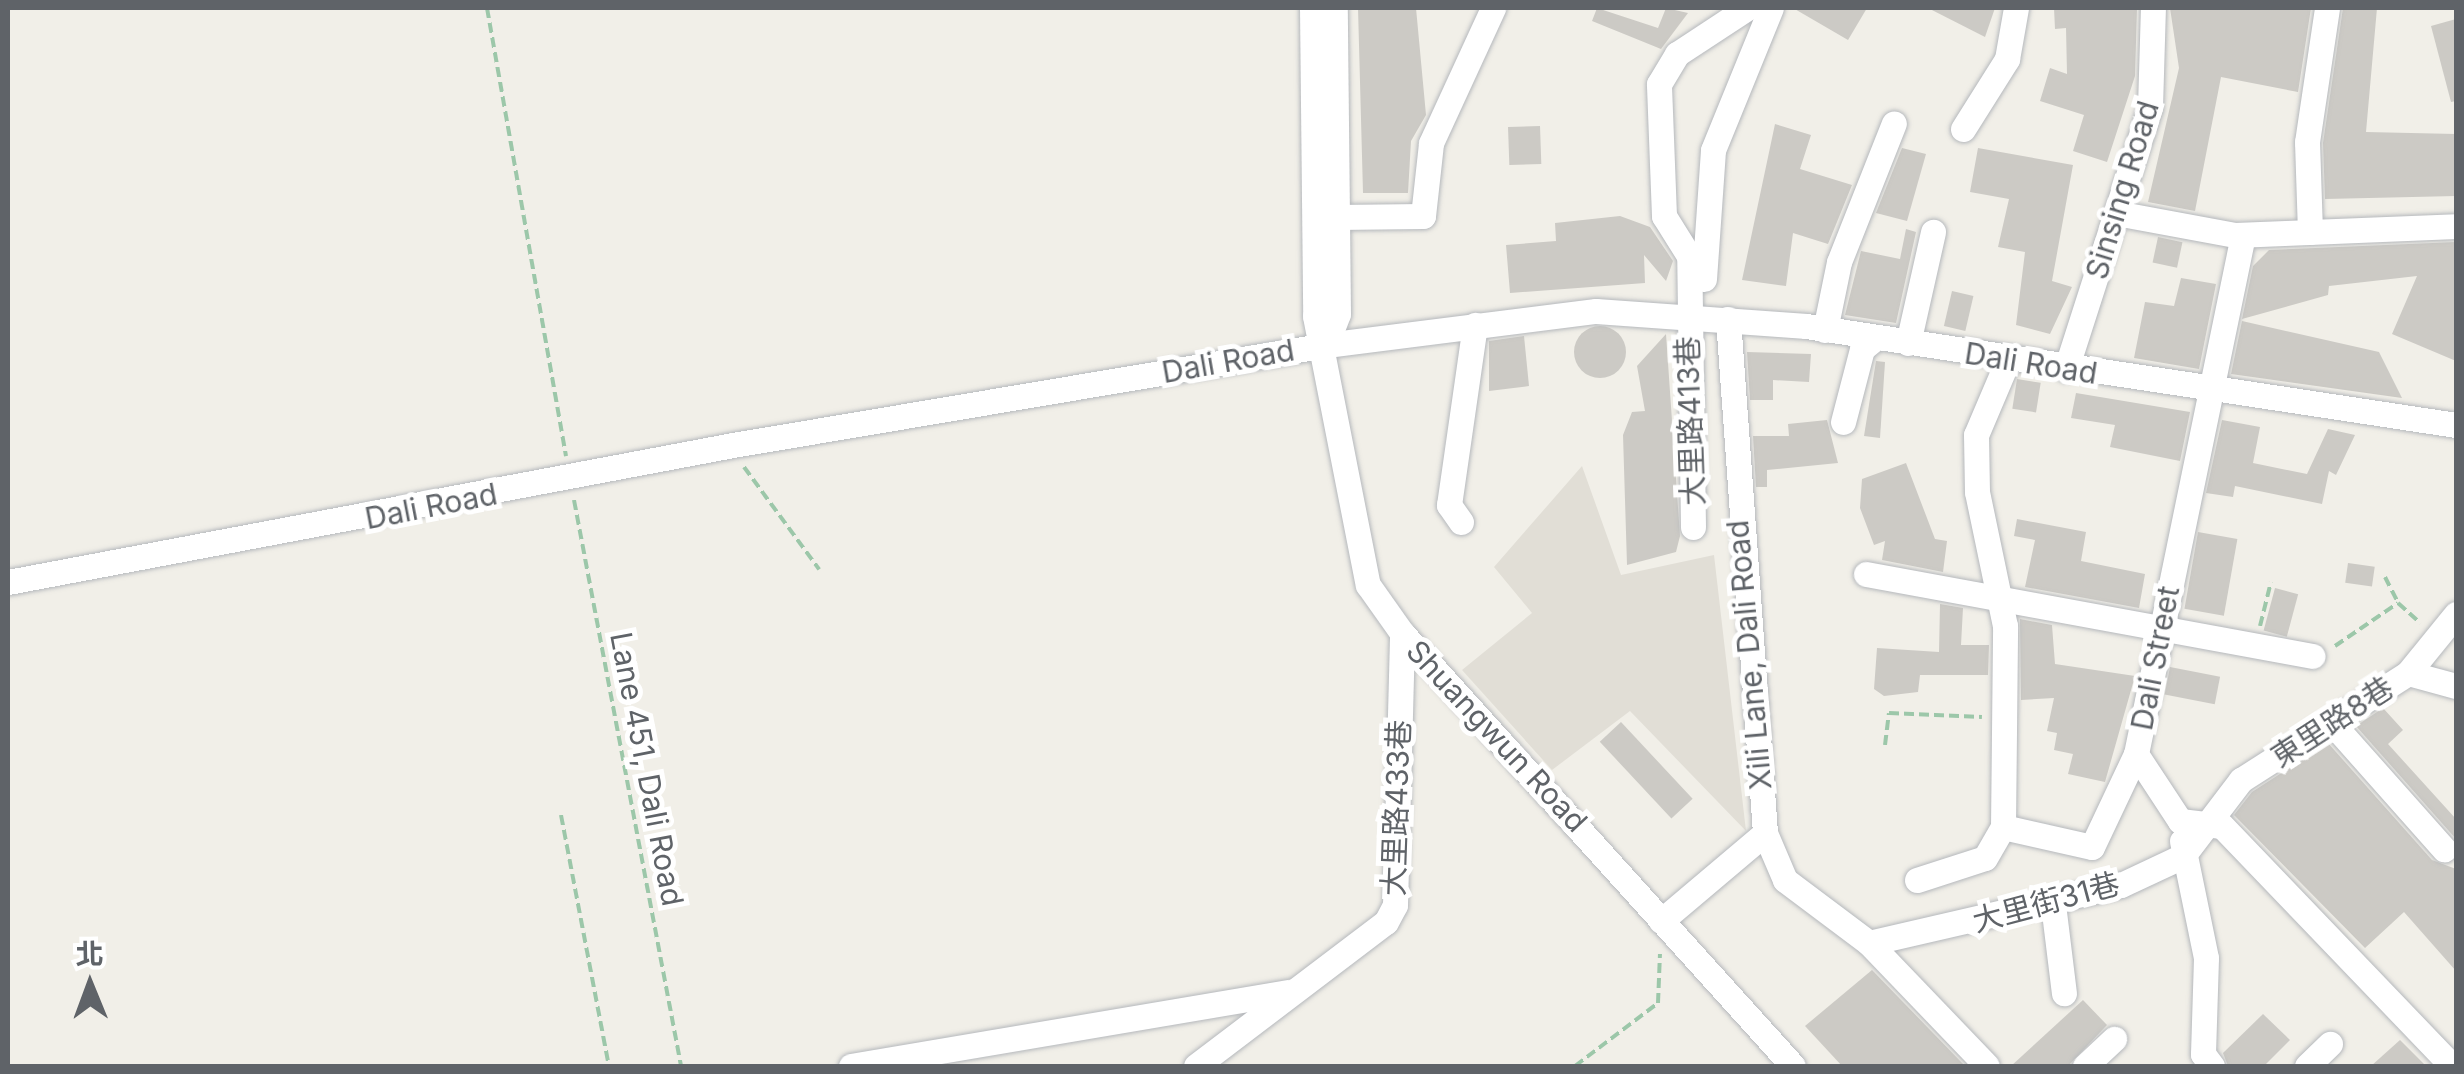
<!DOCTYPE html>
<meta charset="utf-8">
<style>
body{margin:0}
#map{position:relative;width:2464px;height:1074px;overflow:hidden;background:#f1efe8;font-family:Inter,"Noto Sans TC",sans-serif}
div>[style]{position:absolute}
.education>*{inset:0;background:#e1ded6}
.building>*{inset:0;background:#cccac5;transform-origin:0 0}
.round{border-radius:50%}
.path>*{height:4px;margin-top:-2px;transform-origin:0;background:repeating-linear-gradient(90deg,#9cc7a9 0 10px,transparent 0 15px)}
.roads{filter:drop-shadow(0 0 2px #b5b8bc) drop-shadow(0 0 2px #b5b8bc)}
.minor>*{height:25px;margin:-12.5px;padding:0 12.5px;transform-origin:12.5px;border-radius:12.5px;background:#fff}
span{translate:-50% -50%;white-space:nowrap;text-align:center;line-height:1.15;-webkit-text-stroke:10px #fff;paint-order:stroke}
.street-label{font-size:30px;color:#5f6368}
.frame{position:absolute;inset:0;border:10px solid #5f6368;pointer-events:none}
.north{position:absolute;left:40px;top:934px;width:100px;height:100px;-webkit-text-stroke:8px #fff;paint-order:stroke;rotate:359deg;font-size:28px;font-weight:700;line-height:40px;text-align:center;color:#5f6368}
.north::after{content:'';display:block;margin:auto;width:35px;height:45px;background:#5f6368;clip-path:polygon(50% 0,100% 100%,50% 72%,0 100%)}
</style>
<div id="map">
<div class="education">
<div style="clip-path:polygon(1582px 466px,1621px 575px,1714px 555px,1746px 831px,1630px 711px,1552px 770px,1462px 670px,1532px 613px,1494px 567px)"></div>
</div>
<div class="building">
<div style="clip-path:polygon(1358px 8px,1416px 8px,1426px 115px,1411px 141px,1408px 193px,1363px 193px)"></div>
<div style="clip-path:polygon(1597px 8px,1658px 28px,1666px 8px,1688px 13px,1661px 49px,1592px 21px)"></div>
<div style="clip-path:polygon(1793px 8px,1867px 8px,1848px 40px)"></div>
<div style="clip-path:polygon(1928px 8px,1995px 8px,1985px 37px)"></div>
<div style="clip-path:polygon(2054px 8px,2137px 8px,2135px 76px,2107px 162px,2073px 151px,2084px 115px,2040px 101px,2050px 68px,2067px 74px,2066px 28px,2055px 29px)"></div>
<div style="clip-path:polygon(2170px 8px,2311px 8px,2298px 92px,2221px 77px,2195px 211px,2148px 202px,2179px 68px)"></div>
<div style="clip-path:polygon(2343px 8px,2377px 8px,2366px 132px,2456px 134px,2456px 196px,2325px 199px,2323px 143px)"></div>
<div style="clip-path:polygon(2456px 19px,2456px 101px,2451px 102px,2431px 26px)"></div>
<div style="clip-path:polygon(1775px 124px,1811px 135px,1800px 169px,1852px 185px,1828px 244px,1793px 233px,1786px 286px,1742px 280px)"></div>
<div style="left:1540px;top:126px;width:38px;height:32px;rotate:88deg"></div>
<div style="clip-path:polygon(1902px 148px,1926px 154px,1907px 221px,1876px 213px)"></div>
<div style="clip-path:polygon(1978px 148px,2073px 165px,2052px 281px,2072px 287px,2050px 334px,2016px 325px,2025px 252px,1998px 247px,2009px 199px,1970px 192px)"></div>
<div style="clip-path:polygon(1620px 216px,1650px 227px,1673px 261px,1666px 281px,1644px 255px,1645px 283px,1510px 293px,1506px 245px,1556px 241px,1555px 223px)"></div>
<div style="clip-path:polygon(1906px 229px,1916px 232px,1896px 323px,1845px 315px,1861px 251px,1900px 259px)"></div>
<div style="left:2158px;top:237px;width:25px;height:26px;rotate:12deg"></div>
<div style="clip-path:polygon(2456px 242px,2456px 361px,2392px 334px,2417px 276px,2329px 286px,2328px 295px,2242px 319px,2253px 266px,2269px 250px)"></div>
<div style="clip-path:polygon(2181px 278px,2216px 284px,2199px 369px,2134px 358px,2145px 302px,2174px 306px)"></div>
<div style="left:1952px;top:291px;width:22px;height:36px;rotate:13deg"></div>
<div style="clip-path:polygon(2242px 321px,2379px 352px,2402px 398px,2231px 374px)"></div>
<div class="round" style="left:1574px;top:326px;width:52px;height:52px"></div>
<div style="clip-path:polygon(1666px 334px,1680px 536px,1676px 552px,1627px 565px,1623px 435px,1632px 412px,1645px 411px,1637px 366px)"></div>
<div style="clip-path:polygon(1524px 336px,1529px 386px,1489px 391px,1489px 341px)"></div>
<div style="clip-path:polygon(1747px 352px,1811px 354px,1809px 382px,1773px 380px,1773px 400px,1750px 400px)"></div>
<div style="clip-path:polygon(1876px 361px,1885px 362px,1880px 438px,1864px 436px)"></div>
<div style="left:2017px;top:379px;width:24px;height:30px;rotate:9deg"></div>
<div style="clip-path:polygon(2076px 393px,2190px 412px,2180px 461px,2110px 447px,2115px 425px,2071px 418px)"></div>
<div style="clip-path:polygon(1827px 420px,1838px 463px,1767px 470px,1767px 487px,1756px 487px,1753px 436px,1789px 436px,1788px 424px)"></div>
<div style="clip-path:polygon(2222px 420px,2260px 427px,2253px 463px,2307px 474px,2328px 429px,2355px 435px,2336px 475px,2329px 471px,2322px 504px,2235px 486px,2233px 497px,2206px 493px)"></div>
<div style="clip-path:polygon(1906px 463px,1935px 539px,1947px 541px,1943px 572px,1882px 560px,1885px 541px,1874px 545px,1860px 508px,1862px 479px)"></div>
<div style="clip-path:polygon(2017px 519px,2086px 532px,2081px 561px,2145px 574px,2139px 608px,2025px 587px,2035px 540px,2014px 536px)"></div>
<div style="left:2198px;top:532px;width:40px;height:78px;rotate:10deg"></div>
<div style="left:2348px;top:563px;width:27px;height:20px;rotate:8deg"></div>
<div style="left:2275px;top:588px;width:24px;height:44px;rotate:15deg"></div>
<div style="clip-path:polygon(1940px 604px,1963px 608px,1961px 645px,1989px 645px,1988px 675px,1920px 675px,1918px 692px,1884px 696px,1874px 689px,1877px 648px,1939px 652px)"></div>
<div style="clip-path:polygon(2020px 619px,2052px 625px,2055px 664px,2135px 676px,2105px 782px,2068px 774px,2073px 754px,2054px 750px,2057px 733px,2047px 731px,2054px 698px,2021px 700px)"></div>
<div style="left:2170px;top:667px;width:51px;height:28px;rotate:11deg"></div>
<div style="clip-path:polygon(2383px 708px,2403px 730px,2388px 744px,2456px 819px,2456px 839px,2356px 726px)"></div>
<div style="left:1621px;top:722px;width:105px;height:29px;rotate:47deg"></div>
<div style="clip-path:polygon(2328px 743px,2432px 860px,2456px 869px,2456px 971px,2404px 912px,2365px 948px,2234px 815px,2252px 792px)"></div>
<div style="clip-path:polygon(1872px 970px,1965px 1066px,1842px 1066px,1805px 1026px)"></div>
<div style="clip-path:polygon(2083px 1000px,2107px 1025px,2069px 1065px,2011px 1066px)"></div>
<div style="clip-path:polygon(2263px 1014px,2290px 1040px,2264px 1066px,2228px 1066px,2223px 1053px)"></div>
<div style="clip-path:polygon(2400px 1040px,2426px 1066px,2371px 1066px)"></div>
</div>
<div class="path">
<div style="left:487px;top:8px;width:455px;rotate:80deg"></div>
<div style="left:744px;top:467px;width:127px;rotate:53.7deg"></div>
<div style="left:574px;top:500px;width:576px;rotate:79.29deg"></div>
<div style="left:2385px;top:577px;width:29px;rotate:63deg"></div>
<div style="left:2260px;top:626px;width:45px;rotate:-76deg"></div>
<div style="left:2335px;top:646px;width:76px;rotate:-34.3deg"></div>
<div style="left:2398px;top:603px;width:30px;rotate:42deg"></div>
<div style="left:1885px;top:745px;width:32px;rotate:-83deg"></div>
<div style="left:1889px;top:713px;width:93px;rotate:2.5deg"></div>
<div style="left:561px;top:815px;width:256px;rotate:79.2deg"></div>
<div style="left:1575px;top:1066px;width:104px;rotate:-37.2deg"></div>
<div style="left:1658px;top:1003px;width:49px;rotate:-87.7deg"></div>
</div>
<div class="roads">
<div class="minor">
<div style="left:1312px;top:8px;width:308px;rotate:89.4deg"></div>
<div style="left:1315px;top:316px;width:274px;rotate:78.9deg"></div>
<div style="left:1368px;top:585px;width:59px;rotate:54.7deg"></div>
<div style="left:1402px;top:633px;width:583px;rotate:47.92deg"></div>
<div style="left:1963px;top:129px;width:83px;rotate:-57.8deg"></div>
<div style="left:2007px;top:59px;width:52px;rotate:-80deg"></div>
<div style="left:2116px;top:213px;width:121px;rotate:10.5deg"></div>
<div style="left:2235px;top:235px;width:221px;rotate:-2.3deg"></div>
<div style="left:1336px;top:217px;width:87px;rotate:-0.7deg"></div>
<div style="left:1423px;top:216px;width:73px;rotate:-83.7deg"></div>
<div style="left:1431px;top:143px;width:149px;rotate:-65.3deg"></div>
<div style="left:2310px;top:232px;width:90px;rotate:-91.9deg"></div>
<div style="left:2307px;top:142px;width:135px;rotate:-81.5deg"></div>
<div style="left:2243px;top:235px;width:530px;rotate:101.65deg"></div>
<div style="left:2136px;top:754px;width:80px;rotate:56.7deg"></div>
<div style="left:2180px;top:821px;width:42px;rotate:6.8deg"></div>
<div style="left:2222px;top:826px;width:332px;rotate:46.2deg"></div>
<div style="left:1704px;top:279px;width:129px;rotate:-86deg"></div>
<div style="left:1713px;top:150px;width:153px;rotate:-67.8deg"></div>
<div style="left:1728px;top:319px;width:515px;rotate:85.88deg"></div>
<div style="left:1765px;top:833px;width:51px;rotate:66.9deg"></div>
<div style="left:1785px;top:880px;width:105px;rotate:36.9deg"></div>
<div style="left:1869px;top:943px;width:170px;rotate:46.2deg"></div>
<div style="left:1825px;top:330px;width:69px;rotate:-78.4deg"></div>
<div style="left:1839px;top:262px;width:149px;rotate:-68.4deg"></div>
<div style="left:1908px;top:343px;width:114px;rotate:-77.3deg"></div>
<div style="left:1326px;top:345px;width:33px;rotate:-69deg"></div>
<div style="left:1338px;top:314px;width:306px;rotate:-90.6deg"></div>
<div style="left:2066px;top:369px;width:275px;rotate:-72.2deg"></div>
<div style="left:2150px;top:107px;width:99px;rotate:-88.3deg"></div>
<div style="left:1843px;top:422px;width:75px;rotate:-75.4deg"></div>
<div style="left:1862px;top:349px;width:17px;rotate:-40deg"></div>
<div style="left:1461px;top:522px;width:21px;rotate:-125deg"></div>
<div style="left:1449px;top:505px;width:182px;rotate:-81.8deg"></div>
<div style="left:1693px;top:527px;width:271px;rotate:-90.8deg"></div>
<div style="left:1689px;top:256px;width:47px;rotate:-122deg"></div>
<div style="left:1664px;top:216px;width:132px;rotate:-92.2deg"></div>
<div style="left:1659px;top:84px;width:35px;rotate:-59deg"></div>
<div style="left:1677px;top:54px;width:84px;rotate:-33.3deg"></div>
<div style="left:1866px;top:574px;width:454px;rotate:10.4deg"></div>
<div style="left:8px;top:582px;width:738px;rotate:-10.7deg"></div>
<div style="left:733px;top:445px;width:601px;rotate:-9.57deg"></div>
<div style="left:1326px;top:345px;width:272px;rotate:-7.2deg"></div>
<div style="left:1596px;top:311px;width:211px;rotate:4.1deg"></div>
<div style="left:1806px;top:326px;width:657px;rotate:8.66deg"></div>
<div style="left:2408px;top:673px;width:50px;rotate:15.2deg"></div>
<div style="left:2332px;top:723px;width:169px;rotate:48.4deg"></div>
<div style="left:2003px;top:827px;width:91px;rotate:12.7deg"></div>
<div style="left:2092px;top:847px;width:103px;rotate:-64.7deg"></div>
<div style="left:2182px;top:841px;width:119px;rotate:78.4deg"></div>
<div style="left:2206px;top:958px;width:96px;rotate:91.8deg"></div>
<div style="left:2203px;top:1054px;width:15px;rotate:53deg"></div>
<div style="left:1917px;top:880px;width:71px;rotate:-17.9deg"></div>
<div style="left:1985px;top:858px;width:36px;rotate:-60deg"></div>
<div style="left:2003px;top:827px;width:201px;rotate:-89.4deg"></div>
<div style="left:2005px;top:626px;width:137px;rotate:-101.8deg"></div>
<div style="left:1977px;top:492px;width:57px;rotate:-91deg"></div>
<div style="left:1976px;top:435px;width:79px;rotate:-67deg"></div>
<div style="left:2053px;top:904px;width:90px;rotate:83deg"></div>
<div style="left:1661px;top:921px;width:136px;rotate:-40.2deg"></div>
<div style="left:1869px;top:943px;width:259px;rotate:-13deg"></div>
<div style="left:2121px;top:885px;width:68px;rotate:-25.1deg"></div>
<div style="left:2183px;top:856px;width:96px;rotate:-52.7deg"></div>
<div style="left:2241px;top:780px;width:198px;rotate:-32.6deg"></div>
<div style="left:2408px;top:673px;width:76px;rotate:-50.9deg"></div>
<div style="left:851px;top:1066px;width:444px;rotate:-9.6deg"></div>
<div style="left:1196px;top:1066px;width:238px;rotate:-37.2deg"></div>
<div style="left:1386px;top:922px;width:19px;rotate:-62deg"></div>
<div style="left:1395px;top:905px;width:272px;rotate:-88.5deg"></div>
<div style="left:2085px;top:1066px;width:40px;rotate:-43deg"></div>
<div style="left:2307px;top:1066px;width:32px;rotate:-44deg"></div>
</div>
</div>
<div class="street-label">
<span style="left:2122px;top:190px;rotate:-73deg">Sinsing Road</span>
<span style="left:1228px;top:361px;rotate:-10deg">Dali Road</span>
<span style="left:2031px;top:363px;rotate:9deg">Dali Road</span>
<span style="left:1690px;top:421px;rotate:-92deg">大里路413巷</span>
<span style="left:431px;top:506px;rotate:-11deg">Dali Road</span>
<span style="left:1749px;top:655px;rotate:-95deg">Xili Lane, Dali Road</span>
<span style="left:2155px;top:658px;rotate:-79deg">Dali Street</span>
<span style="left:2332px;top:722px;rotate:-33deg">東里路8巷</span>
<span style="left:1497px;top:736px;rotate:47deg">Shuangwun Road</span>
<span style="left:647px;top:769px;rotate:79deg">Lane 451, Dali Road</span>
<span style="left:1396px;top:808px;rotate:-88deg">大里路433巷</span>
<span style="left:2046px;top:902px;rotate:-15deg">大里街31巷</span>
</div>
<div class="frame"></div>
<div class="north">北</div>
</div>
